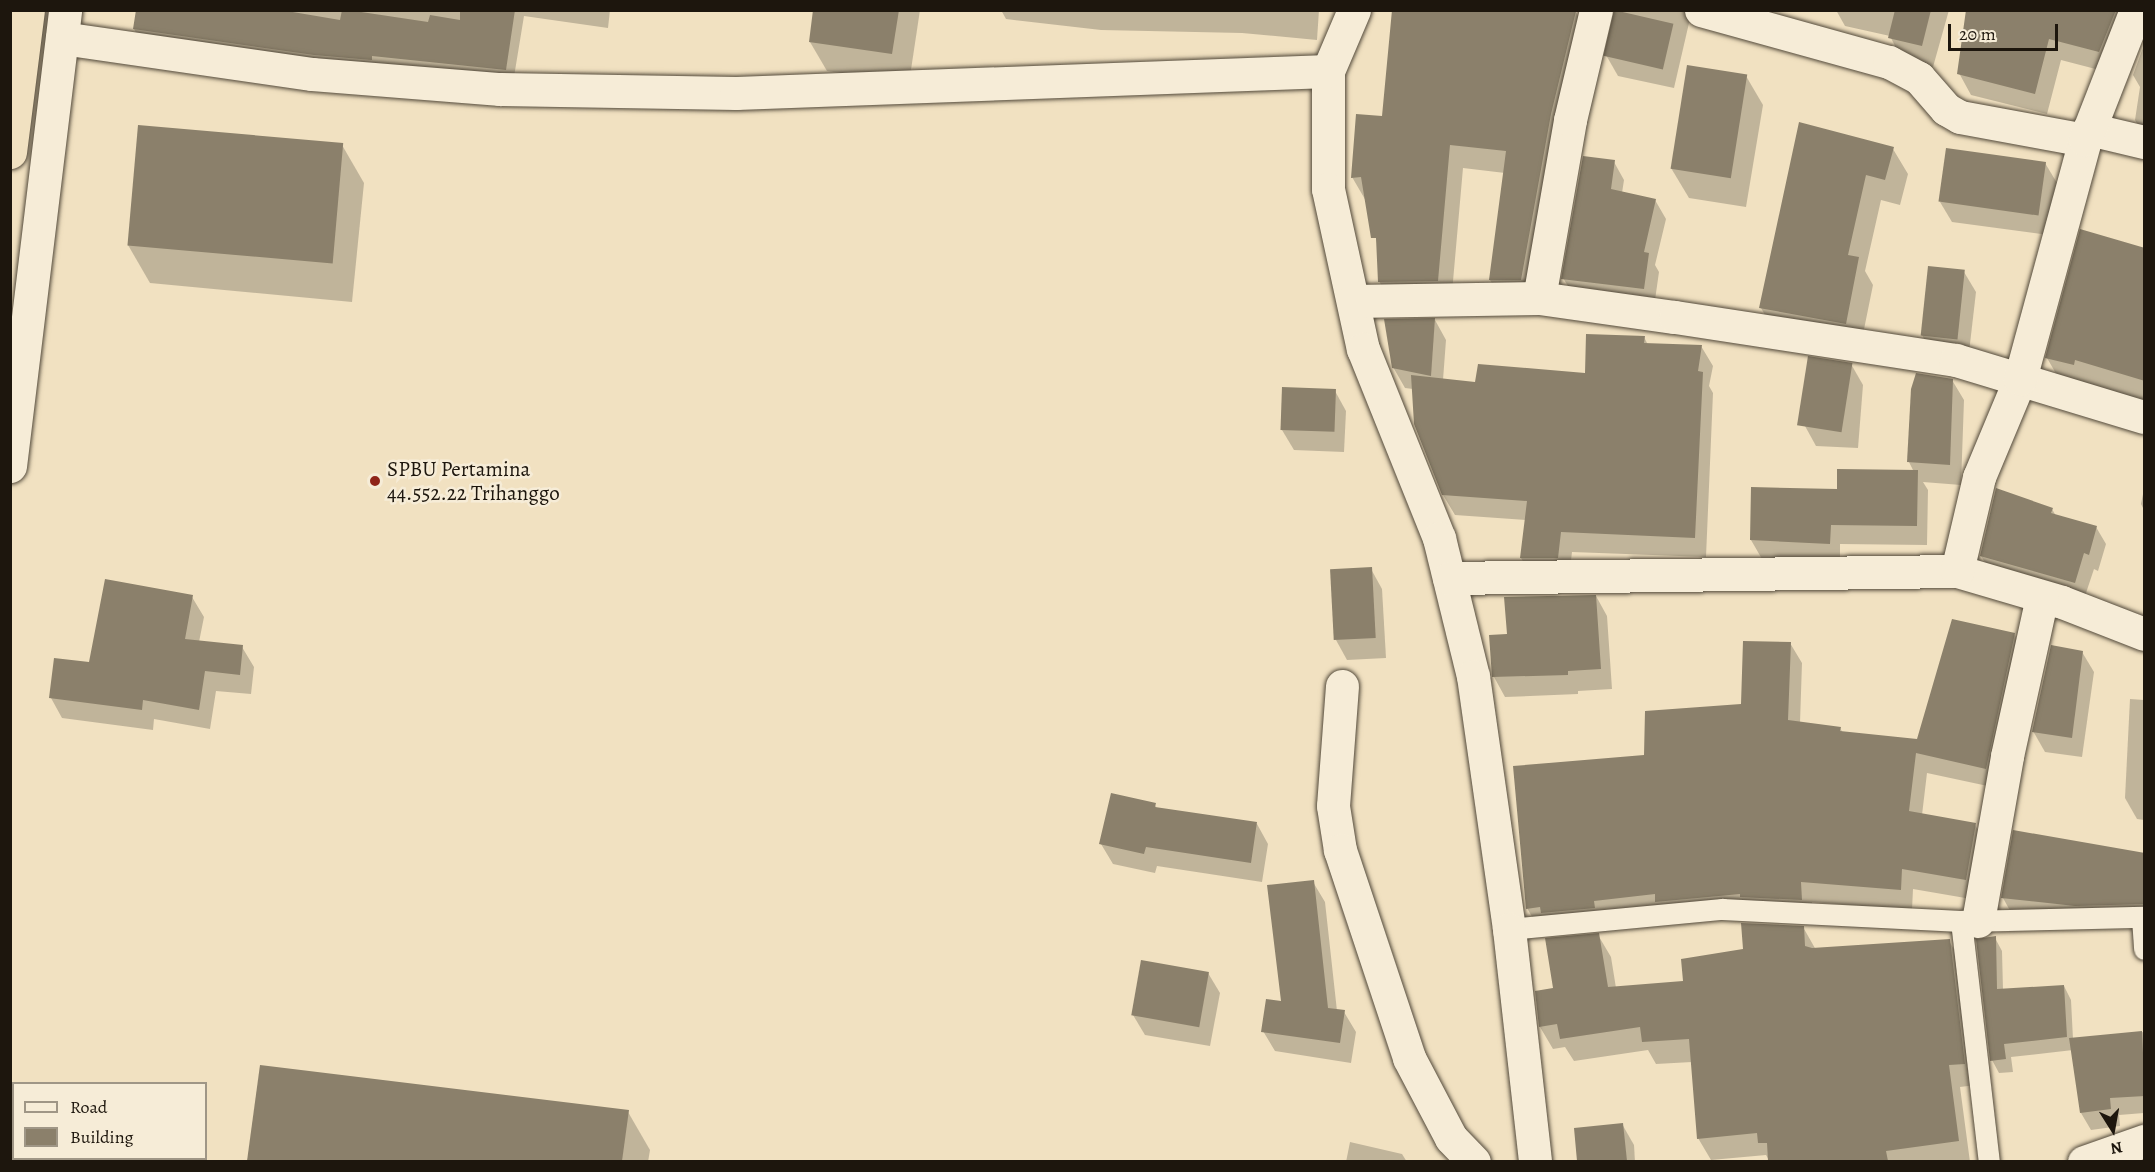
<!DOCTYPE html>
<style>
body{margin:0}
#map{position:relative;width:2155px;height:1172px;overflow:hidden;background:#f1e1c1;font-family:Alegreya,serif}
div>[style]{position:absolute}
.shadow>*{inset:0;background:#0003}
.building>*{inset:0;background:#8b806b;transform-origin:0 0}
.roads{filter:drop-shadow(0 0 2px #52493a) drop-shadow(0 0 2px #52493a)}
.service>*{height:21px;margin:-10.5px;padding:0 10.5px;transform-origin:10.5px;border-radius:10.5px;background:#f6ecd7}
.minor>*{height:33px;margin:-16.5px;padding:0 16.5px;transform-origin:16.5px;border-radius:16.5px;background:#f6ecd7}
.tertiary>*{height:33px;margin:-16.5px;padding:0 16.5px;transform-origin:16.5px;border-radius:16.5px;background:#f6ecd7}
.trunk>*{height:33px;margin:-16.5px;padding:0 16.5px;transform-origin:16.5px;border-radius:16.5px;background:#f1e1c1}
.dots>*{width:16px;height:16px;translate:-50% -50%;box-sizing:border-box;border:3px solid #f6ecd7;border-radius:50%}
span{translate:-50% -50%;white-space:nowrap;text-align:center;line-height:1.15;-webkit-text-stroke:5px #f6ecd7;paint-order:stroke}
.poi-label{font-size:21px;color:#1d160d}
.left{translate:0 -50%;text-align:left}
.frame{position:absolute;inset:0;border:12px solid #1d160d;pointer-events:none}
.legend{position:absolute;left:12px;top:1082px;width:195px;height:78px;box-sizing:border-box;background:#f6ecd7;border:2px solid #9f9686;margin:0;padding:8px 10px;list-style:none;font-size:18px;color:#1d160d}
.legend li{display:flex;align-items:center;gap:12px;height:30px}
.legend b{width:30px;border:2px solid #9f9686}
.north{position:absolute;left:2083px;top:1100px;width:60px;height:60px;-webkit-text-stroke:4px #f6ecd7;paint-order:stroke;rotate:169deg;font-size:16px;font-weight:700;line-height:24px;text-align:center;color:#1d160d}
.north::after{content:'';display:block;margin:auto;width:21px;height:27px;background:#1d160d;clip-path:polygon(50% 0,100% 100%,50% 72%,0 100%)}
.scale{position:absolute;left:1948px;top:24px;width:110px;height:27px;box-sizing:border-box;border:3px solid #1d160d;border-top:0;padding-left:8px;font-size:18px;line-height:21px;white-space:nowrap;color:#1d160d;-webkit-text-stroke:4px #f6ecd7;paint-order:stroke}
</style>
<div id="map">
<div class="shadow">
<div style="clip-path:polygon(137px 10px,610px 10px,608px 28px,524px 16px,513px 83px,142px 43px,134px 29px)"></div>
<div style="clip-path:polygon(815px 10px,920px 10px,909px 83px,827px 71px,810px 42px)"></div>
<div style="clip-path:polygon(1001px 10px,1319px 10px,1317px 40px,1242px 33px,1101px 30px,1006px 19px)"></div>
<div style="clip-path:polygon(1394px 10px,1568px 10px,1576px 12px,1589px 36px,1534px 303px,1504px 303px,1490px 280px,1505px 173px,1463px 168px,1451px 304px,1393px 305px,1379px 281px,1378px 246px,1366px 201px,1352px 177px,1384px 117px)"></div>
<div style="clip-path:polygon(1616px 10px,1692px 10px,1674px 88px,1618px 76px,1606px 55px)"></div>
<div style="clip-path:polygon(1836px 10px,1949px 10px,1933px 67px,1902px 60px,1890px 36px,1845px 26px)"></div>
<div style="clip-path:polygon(1968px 10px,2134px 10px,2111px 73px,2061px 60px,2047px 114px,1971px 95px,1959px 73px)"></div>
<div style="clip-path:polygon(2144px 45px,2144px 136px,2135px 120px,2140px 87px,2133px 75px)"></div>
<div style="clip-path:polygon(1746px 76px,1763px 105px,1746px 207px,1689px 198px,1671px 168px)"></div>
<div style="clip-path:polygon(1800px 124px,1893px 149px,1908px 174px,1900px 205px,1881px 200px,1865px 271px,1873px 285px,1860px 349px,1776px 334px,1761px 308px)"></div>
<div style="clip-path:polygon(342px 145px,364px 183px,352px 302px,150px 283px,128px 245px)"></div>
<div style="clip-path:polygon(1614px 162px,1624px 180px,1622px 193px,1655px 200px,1666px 219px,1655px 265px,1659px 272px,1654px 307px,1574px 296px,1563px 278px)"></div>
<div style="clip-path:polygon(2045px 163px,2057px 183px,2049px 235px,1952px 222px,1940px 202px)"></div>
<div style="clip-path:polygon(2144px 250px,2144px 402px,2062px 384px,2047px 358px)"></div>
<div style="clip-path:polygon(1964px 272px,1976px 292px,1968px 361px,1933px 355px,1922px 335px)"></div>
<div style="clip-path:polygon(1435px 320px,1446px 340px,1443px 380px,1477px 384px,1586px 375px,1644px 337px,1648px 345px,1701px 346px,1713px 366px,1709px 386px,1713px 393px,1706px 557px,1572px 552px,1569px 577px,1533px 578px,1521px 558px,1526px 520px,1455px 515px,1443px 495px,1413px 389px,1405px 388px,1393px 367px)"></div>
<div style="clip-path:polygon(1851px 364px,1863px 385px,1858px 448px,1816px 446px,1805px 426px)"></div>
<div style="clip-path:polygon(1952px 380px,1964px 400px,1961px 485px,1923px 482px,1928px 490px,1927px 545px,1840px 544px,1840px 562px,1762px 559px,1751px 540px,1838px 491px,1914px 472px,1909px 462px)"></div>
<div style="clip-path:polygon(1335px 391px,1346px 411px,1344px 452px,1294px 450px,1282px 430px)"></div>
<div style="clip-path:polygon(2144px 489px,2144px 510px,2141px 504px)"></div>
<div style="clip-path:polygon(2052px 509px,2056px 516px,2096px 527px,2106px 544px,2098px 571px,2094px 569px,2084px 599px,1991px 572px,1981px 556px)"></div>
<div style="clip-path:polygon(1371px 569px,1382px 589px,1386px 658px,1347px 660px,1336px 640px)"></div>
<div style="clip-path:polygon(1596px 596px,1607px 616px,1612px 689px,1578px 691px,1578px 694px,1505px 697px,1494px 677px,1508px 635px)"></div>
<div style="clip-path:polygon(192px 597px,204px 617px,199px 642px,242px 647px,254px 667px,251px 694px,216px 691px,210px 729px,154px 719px,153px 730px,62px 718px,51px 698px,90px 664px)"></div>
<div style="clip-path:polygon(2014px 634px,2026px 655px,1997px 788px,1927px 773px,1922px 815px,1975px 825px,1987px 845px,1977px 900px,1913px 889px,1912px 910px,1812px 902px,1813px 920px,1753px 917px,1539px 929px,1527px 908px,1646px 756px,1743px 705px,1790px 643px,1802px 663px,1800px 723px,1840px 728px,1843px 733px,1918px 741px)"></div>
<div style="clip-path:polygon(2082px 652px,2094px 672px,2082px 757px,2045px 752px,2033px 731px)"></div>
<div style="clip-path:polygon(2130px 699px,2144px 700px,2144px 820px,2137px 819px,2125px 798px)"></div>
<div style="clip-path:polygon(1155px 805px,1157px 809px,1257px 824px,1268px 844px,1262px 882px,1157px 866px,1155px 873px,1113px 864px,1101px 844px)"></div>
<div style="clip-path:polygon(2144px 855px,2144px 922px,2013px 916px,2003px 898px)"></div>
<div style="clip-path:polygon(1313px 882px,1325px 902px,1337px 1011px,1344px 1012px,1356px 1032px,1351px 1063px,1275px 1051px,1263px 1031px,1282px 1003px)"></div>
<div style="clip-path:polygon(1803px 927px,1816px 950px,1949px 941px,1962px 963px,1976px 1085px,1960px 1087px,1970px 1162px,1770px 1162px,1766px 1155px,1711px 1160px,1698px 1138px,1692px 1062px,1656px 1064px,1648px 1050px,1574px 1061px,1565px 1047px,1553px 1049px,1540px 1027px,1554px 989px,1598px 935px,1611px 957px,1616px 988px,1685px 983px,1744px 950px)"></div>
<div style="clip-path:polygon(1995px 938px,2002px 951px,2003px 990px,2064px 986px,2071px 1000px,2073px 1039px,2144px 1032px,2144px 1113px,2119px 1115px,2120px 1126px,2091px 1130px,2081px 1113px,2073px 1050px,2011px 1057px,2013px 1072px,1999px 1073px,1992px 1060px)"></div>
<div style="clip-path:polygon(1208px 973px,1220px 993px,1210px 1046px,1145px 1035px,1133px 1015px)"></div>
<div style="clip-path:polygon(261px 1066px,628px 1112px,650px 1150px,648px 1162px,249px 1162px)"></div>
<div style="clip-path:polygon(1622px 1124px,1634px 1145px,1635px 1162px,1578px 1162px,1575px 1129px)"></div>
<div style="clip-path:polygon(1350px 1142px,1402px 1154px,1407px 1162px,1346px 1162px)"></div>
</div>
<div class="building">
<div style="clip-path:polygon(136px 10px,281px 10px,340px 20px,342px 10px,348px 10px,428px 22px,430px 15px,460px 20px,460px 10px,515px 10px,506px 70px,372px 56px,372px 60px,314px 55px,133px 29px)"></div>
<div style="clip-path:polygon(813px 10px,899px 10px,892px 54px,809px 42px)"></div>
<div style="clip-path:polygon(1392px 10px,1576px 11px,1551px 114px,1521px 280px,1489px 280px,1506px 151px,1450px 145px,1438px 281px,1378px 282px,1376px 238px,1371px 238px,1361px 177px,1351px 178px,1356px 114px,1382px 116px)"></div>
<div style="left:1614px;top:10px;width:61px;height:47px;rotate:13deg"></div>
<div style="clip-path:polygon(1895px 10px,1931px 10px,1922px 46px,1888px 38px)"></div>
<div style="clip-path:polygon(1966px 10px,2116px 10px,2099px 52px,2049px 39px,2035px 94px,1957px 74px)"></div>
<div style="left:1687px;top:65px;width:61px;height:105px;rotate:9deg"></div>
<div style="clip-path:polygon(1799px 122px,1894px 147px,1885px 180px,1866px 175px,1848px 255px,1859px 257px,1846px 324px,1759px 308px)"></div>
<div style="left:138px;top:125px;width:206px;height:121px;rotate:5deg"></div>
<div style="left:1946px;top:148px;width:101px;height:54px;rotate:8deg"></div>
<div style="clip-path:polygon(1583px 156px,1615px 160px,1611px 189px,1656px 199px,1644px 252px,1649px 253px,1644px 289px,1561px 279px)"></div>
<div style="clip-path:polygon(2080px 229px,2145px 248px,2145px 381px,2075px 360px,2074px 365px,2045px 358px)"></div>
<div style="left:1928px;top:266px;width:37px;height:70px;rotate:6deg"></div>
<div style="clip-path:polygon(1435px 318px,1431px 376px,1392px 368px,1384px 319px)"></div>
<div style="clip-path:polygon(1586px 334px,1645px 336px,1644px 343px,1702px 345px,1698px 371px,1703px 372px,1695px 538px,1561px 532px,1558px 558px,1520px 558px,1527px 501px,1442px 495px,1414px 424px,1411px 375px,1475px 382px,1478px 364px,1585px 373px)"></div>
<div style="left:1808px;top:356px;width:45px;height:70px;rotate:9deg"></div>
<div style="clip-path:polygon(1916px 373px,1953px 379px,1950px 465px,1907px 462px,1911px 389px)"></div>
<div style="left:1282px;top:387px;width:54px;height:43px;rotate:2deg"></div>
<div style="clip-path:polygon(1837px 469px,1918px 470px,1917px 526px,1831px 525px,1830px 544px,1750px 540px,1751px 487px,1837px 489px)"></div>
<div style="clip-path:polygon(1996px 488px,2053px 508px,2051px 513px,2097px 526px,2089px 555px,2084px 553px,2075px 583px,1980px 556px)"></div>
<div style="left:1372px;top:567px;width:71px;height:42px;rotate:87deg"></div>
<div style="clip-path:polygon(105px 579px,193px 595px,185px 639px,243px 645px,240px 675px,205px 671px,199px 710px,143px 700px,142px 710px,49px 698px,54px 658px,89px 662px)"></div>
<div style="clip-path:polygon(1596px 595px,1601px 669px,1568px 671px,1568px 675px,1492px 677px,1489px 635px,1507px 634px,1504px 597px)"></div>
<div style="clip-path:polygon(1952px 619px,2015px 633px,1986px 769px,1916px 753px,1909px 811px,1976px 823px,1966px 880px,1902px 869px,1901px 890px,1801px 882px,1802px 900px,1740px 897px,1740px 894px,1655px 902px,1655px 894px,1594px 901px,1595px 908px,1541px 913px,1540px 907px,1526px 909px,1513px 766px,1644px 755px,1645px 711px,1741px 704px,1743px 641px,1791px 642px,1788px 720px,1841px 727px,1840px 731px,1917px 739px)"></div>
<div style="clip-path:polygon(2051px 645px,2083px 651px,2072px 738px,2032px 732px)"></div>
<div style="clip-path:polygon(1111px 793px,1156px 803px,1155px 807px,1257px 822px,1251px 863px,1146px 847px,1144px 854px,1099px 844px)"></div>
<div style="clip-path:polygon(2013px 830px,2145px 853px,2145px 904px,2075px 906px,2001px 898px)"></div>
<div style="clip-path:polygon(1314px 880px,1328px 1008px,1345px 1010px,1340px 1043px,1261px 1032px,1266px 999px,1281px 1001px,1267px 885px)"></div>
<div style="clip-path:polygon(1741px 923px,1804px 926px,1805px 946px,1812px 948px,1950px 939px,1965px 1064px,1949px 1065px,1959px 1141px,1886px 1151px,1888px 1161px,1768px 1161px,1767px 1143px,1758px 1143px,1757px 1133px,1697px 1139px,1689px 1039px,1642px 1042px,1640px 1027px,1560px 1039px,1557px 1024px,1539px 1027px,1535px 991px,1553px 988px,1545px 938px,1599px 933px,1608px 987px,1683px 981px,1681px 959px,1743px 949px)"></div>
<div style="clip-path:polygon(1996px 936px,1997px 989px,2064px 985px,2067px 1037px,2004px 1044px,2006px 1059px,1990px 1061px,1976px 939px)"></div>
<div style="left:1141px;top:960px;width:69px;height:56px;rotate:10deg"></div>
<div style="clip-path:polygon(2142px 1031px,2145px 1096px,2110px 1098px,2111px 1109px,2080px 1113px,2069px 1038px)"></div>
<div style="clip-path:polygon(260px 1065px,629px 1110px,622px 1161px,247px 1161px)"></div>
<div style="clip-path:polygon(1623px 1123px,1627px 1161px,1577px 1161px,1574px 1128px)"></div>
</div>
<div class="roads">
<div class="service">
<div style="left:2142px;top:918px;width:31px;rotate:86deg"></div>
<div style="left:1961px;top:921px;width:243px;rotate:83.4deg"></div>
<div style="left:1509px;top:929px;width:214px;rotate:-5.4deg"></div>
<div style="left:1722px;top:909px;width:239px;rotate:2.9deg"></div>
<div style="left:1961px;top:921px;width:183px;rotate:-1.3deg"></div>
</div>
<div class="minor">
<div style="left:1354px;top:10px;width:66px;rotate:113.1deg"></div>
<div style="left:1328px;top:71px;width:118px;rotate:90deg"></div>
<div style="left:1328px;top:189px;width:164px;rotate:77.7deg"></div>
<div style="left:1363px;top:349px;width:204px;rotate:68.1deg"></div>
<div style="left:1439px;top:538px;width:142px;rotate:76.2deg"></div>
<div style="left:1473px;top:676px;width:256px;rotate:81.9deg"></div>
<div style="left:1509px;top:929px;width:234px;rotate:83.6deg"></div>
<div style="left:1701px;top:10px;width:195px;rotate:15.5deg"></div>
<div style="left:1889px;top:62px;width:34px;rotate:28deg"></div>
<div style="left:1919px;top:78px;width:41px;rotate:48.9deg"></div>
<div style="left:1946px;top:109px;width:16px;rotate:30deg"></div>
<div style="left:1960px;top:117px;width:127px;rotate:10.4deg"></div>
<div style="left:62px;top:38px;width:253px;rotate:8.2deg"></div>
<div style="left:312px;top:74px;width:189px;rotate:4.6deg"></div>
<div style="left:500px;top:89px;width:236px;rotate:1deg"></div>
<div style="left:736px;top:93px;width:592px;rotate:-2.13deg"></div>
<div style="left:2089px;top:129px;width:57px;rotate:13.3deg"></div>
<div style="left:1539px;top:298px;width:181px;rotate:-80.1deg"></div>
<div style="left:1570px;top:120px;width:113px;rotate:-76.7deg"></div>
<div style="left:1353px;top:301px;width:186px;rotate:-0.9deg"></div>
<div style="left:1539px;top:298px;width:137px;rotate:8deg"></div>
<div style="left:1675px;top:317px;width:284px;rotate:8.7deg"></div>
<div style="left:1956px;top:360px;width:196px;rotate:16.9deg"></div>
<div style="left:1957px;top:571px;width:109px;rotate:16.4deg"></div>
<div style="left:2062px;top:602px;width:88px;rotate:21.3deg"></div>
<div style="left:1449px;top:578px;width:508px;rotate:-0.79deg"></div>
<div style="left:1957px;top:571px;width:97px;rotate:-76.8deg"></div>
<div style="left:1979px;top:477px;width:106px;rotate:-67.3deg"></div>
<div style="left:2020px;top:379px;width:248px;rotate:-74.8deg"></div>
<div style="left:2085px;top:140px;width:140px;rotate:-68.6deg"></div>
<div style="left:1342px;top:686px;width:120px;rotate:94.3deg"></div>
<div style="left:1333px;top:806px;width:45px;rotate:81deg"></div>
<div style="left:1340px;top:850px;width:219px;rotate:71.6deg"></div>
<div style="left:1409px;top:1058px;width:90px;rotate:62.3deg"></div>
<div style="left:1451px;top:1138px;width:33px;rotate:46deg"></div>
<div style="left:1978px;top:921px;width:168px;rotate:-80deg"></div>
<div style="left:2007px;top:756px;width:163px;rotate:-77.6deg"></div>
<div style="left:2084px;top:1162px;width:64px;rotate:-19.3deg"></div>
</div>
<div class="tertiary">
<div style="left:10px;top:466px;width:459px;rotate:-83.1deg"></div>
</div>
<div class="trunk">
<div style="left:10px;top:152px;width:143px;rotate:-82.8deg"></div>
</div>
</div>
<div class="dots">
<div style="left:375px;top:481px;background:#8f2418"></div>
</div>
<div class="poi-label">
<span class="left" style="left:387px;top:481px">SPBU Pertamina<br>44.552.22 Trihanggo</span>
</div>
<div class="frame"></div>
<ul class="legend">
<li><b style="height:8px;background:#f6ecd7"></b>Road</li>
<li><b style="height:16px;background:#8b806b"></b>Building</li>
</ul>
<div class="north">N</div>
<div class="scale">20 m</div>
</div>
